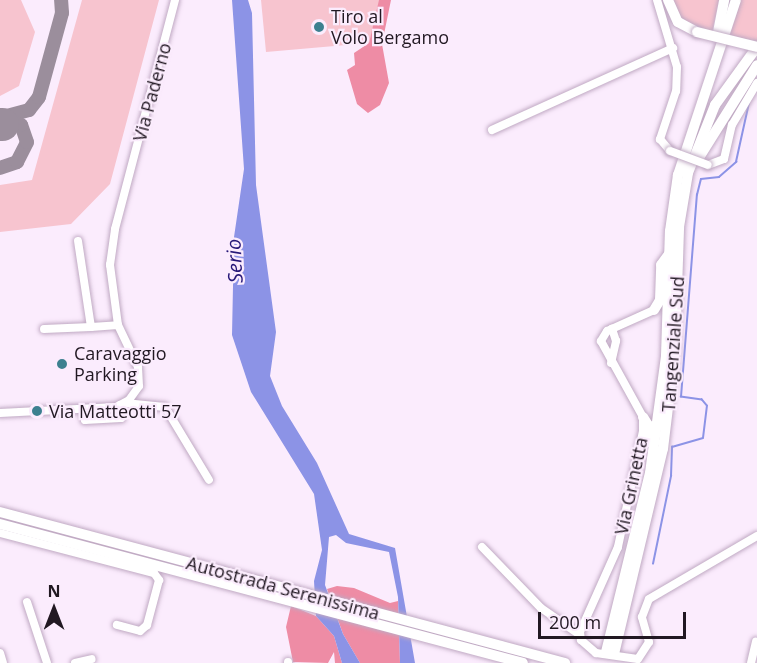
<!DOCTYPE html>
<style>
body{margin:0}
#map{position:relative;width:757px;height:663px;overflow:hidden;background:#fbecfd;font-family:"Open Sans",sans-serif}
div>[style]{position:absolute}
.green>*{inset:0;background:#f7c4cf}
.forest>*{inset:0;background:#ee8ca5}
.water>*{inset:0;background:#8c93e6}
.stream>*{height:1.5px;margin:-0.75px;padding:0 0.75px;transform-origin:0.75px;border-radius:0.75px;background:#8c93e6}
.taxiway>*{height:14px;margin:-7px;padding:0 7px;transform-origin:7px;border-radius:7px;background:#9b8e9c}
.runway>*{height:33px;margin:-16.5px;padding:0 16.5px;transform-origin:16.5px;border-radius:16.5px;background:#9b8e9c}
.roads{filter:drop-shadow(0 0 2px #c0a9c3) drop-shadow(0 0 2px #c0a9c3)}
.minor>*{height:8px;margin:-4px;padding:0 4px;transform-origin:4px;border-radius:4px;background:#fff}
.highway>*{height:10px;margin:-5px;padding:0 5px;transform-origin:5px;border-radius:5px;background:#fff}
.bridges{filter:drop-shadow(0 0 2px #c0a9c3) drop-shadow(0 0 2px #c0a9c3)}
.minor-bridge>*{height:8px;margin:-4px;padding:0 4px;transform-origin:4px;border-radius:4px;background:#fff}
.highway-bridge>*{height:10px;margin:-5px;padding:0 5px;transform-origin:5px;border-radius:5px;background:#fff}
.dots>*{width:16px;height:16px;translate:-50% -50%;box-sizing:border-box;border:3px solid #fbecfd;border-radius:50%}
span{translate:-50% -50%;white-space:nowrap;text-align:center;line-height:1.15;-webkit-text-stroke:4.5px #fbecfd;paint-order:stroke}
.poi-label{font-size:18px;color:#211822}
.left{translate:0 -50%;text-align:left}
.street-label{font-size:18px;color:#211822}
.water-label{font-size:20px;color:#261878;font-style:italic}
.north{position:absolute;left:24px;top:579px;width:60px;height:60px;-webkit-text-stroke:4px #fbecfd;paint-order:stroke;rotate:0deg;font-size:16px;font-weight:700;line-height:24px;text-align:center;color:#211822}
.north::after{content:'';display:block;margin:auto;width:21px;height:27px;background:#211822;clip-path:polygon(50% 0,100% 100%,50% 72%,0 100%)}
.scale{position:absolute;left:538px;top:612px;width:148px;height:27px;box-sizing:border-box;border:3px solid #211822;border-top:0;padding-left:8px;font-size:18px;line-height:21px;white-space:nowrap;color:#211822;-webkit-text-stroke:4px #fbecfd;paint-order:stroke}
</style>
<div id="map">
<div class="green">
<div style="clip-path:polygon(0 0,21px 0,35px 32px,19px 86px,0 96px)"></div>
<div style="clip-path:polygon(82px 0,159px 0,110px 184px,71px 224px,0 232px,0 185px,32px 180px)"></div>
<div style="clip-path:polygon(261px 0,380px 0,369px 43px,266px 52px)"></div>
<div style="clip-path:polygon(673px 0,719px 0,712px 32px,681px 19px)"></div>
<div style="clip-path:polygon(740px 0,757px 0,757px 41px,728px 36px)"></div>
</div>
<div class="forest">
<div style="clip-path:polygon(379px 0,391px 0,382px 44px,389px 83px,380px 105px,368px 113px,357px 104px,347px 70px,355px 65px,354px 53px,369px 43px)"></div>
<div style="clip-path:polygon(337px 586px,354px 588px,390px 603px,398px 601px,400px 663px,360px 663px,343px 634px,327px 589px)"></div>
<div style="clip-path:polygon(291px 606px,316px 616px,334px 636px,342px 663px,335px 663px,334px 652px,328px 663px,293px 662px,286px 627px)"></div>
</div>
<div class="water">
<div style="clip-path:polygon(232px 0,248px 0,252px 13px,256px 185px,276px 332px,270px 376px,282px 406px,317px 463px,349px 534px,395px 548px,415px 663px,400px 663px,398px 597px,389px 552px,346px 543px,336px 535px,329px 537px,325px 585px,343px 634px,360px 663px,342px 663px,334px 636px,316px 616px,314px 581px,322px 550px,314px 494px,251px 392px,232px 335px,234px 237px,244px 169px)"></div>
</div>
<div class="stream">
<div style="left:653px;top:564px;width:90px;rotate:-78.4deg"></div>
<div style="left:671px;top:476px;width:29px;rotate:-88deg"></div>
<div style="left:672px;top:447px;width:32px;rotate:-16deg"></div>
<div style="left:703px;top:438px;width:32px;rotate:-83deg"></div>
<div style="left:707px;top:406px;width:8px;rotate:-130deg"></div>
<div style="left:702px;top:400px;width:21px;rotate:-172deg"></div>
<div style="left:681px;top:397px;width:203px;rotate:-85.5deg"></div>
<div style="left:697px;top:195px;width:16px;rotate:-76deg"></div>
<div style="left:701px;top:179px;width:18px;rotate:-6deg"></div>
<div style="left:719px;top:177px;width:23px;rotate:-41deg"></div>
<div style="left:736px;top:162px;width:60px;rotate:-77.6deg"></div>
</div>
<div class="taxiway">
<div style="left:3px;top:117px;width:27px;rotate:-15deg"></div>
<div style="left:29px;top:110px;width:16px;rotate:-52deg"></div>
<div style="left:39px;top:97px;width:87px;rotate:-74.7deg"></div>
<div style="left:62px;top:13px;width:13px;rotate:-94deg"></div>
<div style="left:0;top:168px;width:18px;rotate:-19deg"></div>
<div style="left:17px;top:162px;width:22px;rotate:-63deg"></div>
<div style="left:27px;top:142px;width:18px;rotate:-109deg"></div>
<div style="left:21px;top:125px;width:19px;rotate:-155deg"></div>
</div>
<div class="runway">
<div style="left:0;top:124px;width:2px"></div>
</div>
<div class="roads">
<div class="minor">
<div style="left:657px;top:0;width:70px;rotate:73.4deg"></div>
<div style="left:677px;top:67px;width:24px;rotate:92deg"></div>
<div style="left:676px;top:91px;width:51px;rotate:108.4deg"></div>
<div style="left:660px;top:139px;width:16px;rotate:50deg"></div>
<div style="left:492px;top:130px;width:199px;rotate:-24.4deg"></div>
<div style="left:708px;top:165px;width:17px;rotate:-21deg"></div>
<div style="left:724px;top:159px;width:35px;rotate:-77deg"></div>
<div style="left:732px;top:125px;width:49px;rotate:-59.2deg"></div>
<div style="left:78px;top:241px;width:87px;rotate:81.4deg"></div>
<div style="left:91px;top:327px;width:27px;rotate:-4deg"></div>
<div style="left:654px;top:310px;width:51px;rotate:155.9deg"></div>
<div style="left:607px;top:331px;width:12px;rotate:121deg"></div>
<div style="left:601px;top:341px;width:87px;rotate:61.1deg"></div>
<div style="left:643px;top:417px;width:14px;rotate:90deg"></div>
<div style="left:643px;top:431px;width:119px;rotate:102.2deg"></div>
<div style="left:618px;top:547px;width:93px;rotate:114.1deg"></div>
<div style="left:580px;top:632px;width:8px;rotate:83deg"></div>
<div style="left:581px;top:640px;width:20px;rotate:41deg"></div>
<div style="left:596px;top:653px;width:42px;rotate:8.1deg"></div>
<div style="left:638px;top:659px;width:20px;rotate:-57deg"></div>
<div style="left:649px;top:642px;width:26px;rotate:-106deg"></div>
<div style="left:642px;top:617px;width:19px;rotate:-69deg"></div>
<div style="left:649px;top:599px;width:125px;rotate:-30.3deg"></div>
<div style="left:44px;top:329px;width:47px;rotate:-2.4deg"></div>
<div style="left:611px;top:363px;width:23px;rotate:-77deg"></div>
<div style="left:616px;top:341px;width:13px;rotate:-108deg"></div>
<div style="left:125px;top:403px;width:40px;rotate:5.7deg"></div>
<div style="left:165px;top:407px;width:85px;rotate:58.9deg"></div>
<div style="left:84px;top:409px;width:11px;rotate:85deg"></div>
<div style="left:85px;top:420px;width:36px;rotate:-3deg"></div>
<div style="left:121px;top:418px;width:13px;rotate:-94deg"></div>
<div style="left:0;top:413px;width:116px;rotate:-3deg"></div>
<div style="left:116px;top:407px;width:15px;rotate:-28deg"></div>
<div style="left:129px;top:400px;width:17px;rotate:-54deg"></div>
<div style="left:139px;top:386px;width:19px;rotate:-93deg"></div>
<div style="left:138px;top:367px;width:47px;rotate:-115.5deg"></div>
<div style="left:118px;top:325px;width:61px;rotate:-97.6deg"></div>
<div style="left:110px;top:265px;width:36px;rotate:-82deg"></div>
<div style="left:115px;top:229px;width:237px;rotate:-75.3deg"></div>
<div style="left:0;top:533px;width:159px;rotate:14.6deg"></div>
<div style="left:154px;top:573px;width:9px;rotate:54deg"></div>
<div style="left:159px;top:580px;width:47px;rotate:104.9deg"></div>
<div style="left:147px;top:625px;width:9px;rotate:139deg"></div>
<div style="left:140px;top:631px;width:24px;rotate:-165deg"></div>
<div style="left:482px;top:547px;width:85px;rotate:46deg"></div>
<div style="left:541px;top:608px;width:47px;rotate:34.7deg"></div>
<div style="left:27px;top:602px;width:64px;rotate:71.8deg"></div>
<div style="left:0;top:653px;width:10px;rotate:73deg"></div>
<div style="left:288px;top:662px;width:1px;rotate:90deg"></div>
<div style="left:75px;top:663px;width:17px;rotate:-13deg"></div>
<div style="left:751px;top:663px;width:22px;rotate:-77deg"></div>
</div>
<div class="highway">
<div style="left:668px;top:0;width:24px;rotate:66deg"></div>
<div style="left:678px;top:22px;width:21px;rotate:28deg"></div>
<div style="left:718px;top:32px;width:33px;rotate:-79deg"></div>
<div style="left:700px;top:156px;width:107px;rotate:-57.9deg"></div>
<div style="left:654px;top:310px;width:12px;rotate:-59deg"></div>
<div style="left:660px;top:300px;width:35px;rotate:-88deg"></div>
<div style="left:661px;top:265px;width:14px;rotate:-54deg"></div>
<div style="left:643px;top:417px;width:9px;rotate:58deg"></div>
<div style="left:648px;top:425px;width:17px;rotate:90deg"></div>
<div style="left:0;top:512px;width:585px;rotate:14.96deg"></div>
<div style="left:0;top:524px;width:541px;rotate:14.88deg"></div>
<div style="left:606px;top:652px;width:184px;rotate:-76.2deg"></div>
<div style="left:650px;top:473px;width:118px;rotate:-82.2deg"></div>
<div style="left:666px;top:356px;width:125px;rotate:-88.2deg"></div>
<div style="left:670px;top:231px;width:57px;rotate:-81.9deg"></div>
<div style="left:678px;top:175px;width:184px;rotate:-71.7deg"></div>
<div style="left:614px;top:654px;width:211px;rotate:-76.6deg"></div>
<div style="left:663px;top:449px;width:100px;rotate:-83.1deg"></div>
<div style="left:675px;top:350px;width:123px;rotate:-88.1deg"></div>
<div style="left:679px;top:227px;width:55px;rotate:-80.5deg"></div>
<div style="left:688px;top:173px;width:73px;rotate:-68.3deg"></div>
<div style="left:715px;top:105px;width:72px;rotate:-54.1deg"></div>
</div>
</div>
<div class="bridges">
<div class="minor-bridge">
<div style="left:670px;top:151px;width:40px;rotate:20.2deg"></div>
</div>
<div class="highway-bridge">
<div style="left:697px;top:32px;width:62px;rotate:14deg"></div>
</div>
</div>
<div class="dots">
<div style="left:319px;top:27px;background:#3c808f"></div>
<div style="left:62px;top:364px;background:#3c808f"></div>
<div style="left:37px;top:411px;background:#3c808f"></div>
</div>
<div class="poi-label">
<span class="left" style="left:331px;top:27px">Tiro al<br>Volo Bergamo</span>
<span class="left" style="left:74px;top:364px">Caravaggio<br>Parking</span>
<span class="left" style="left:49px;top:411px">Via Matteotti 57</span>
</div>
<div class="street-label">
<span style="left:152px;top:92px;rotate:-75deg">Via Paderno</span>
<span style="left:673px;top:344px;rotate:-86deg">Tangenziale Sud</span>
<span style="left:631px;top:486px;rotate:-78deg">Via Grinetta</span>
<span style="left:283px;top:588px;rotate:15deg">Autostrada Serenissima</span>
</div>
<div class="water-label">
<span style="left:234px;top:261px;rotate:-93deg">Serio</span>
</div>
<div class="north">N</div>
<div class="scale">200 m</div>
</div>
